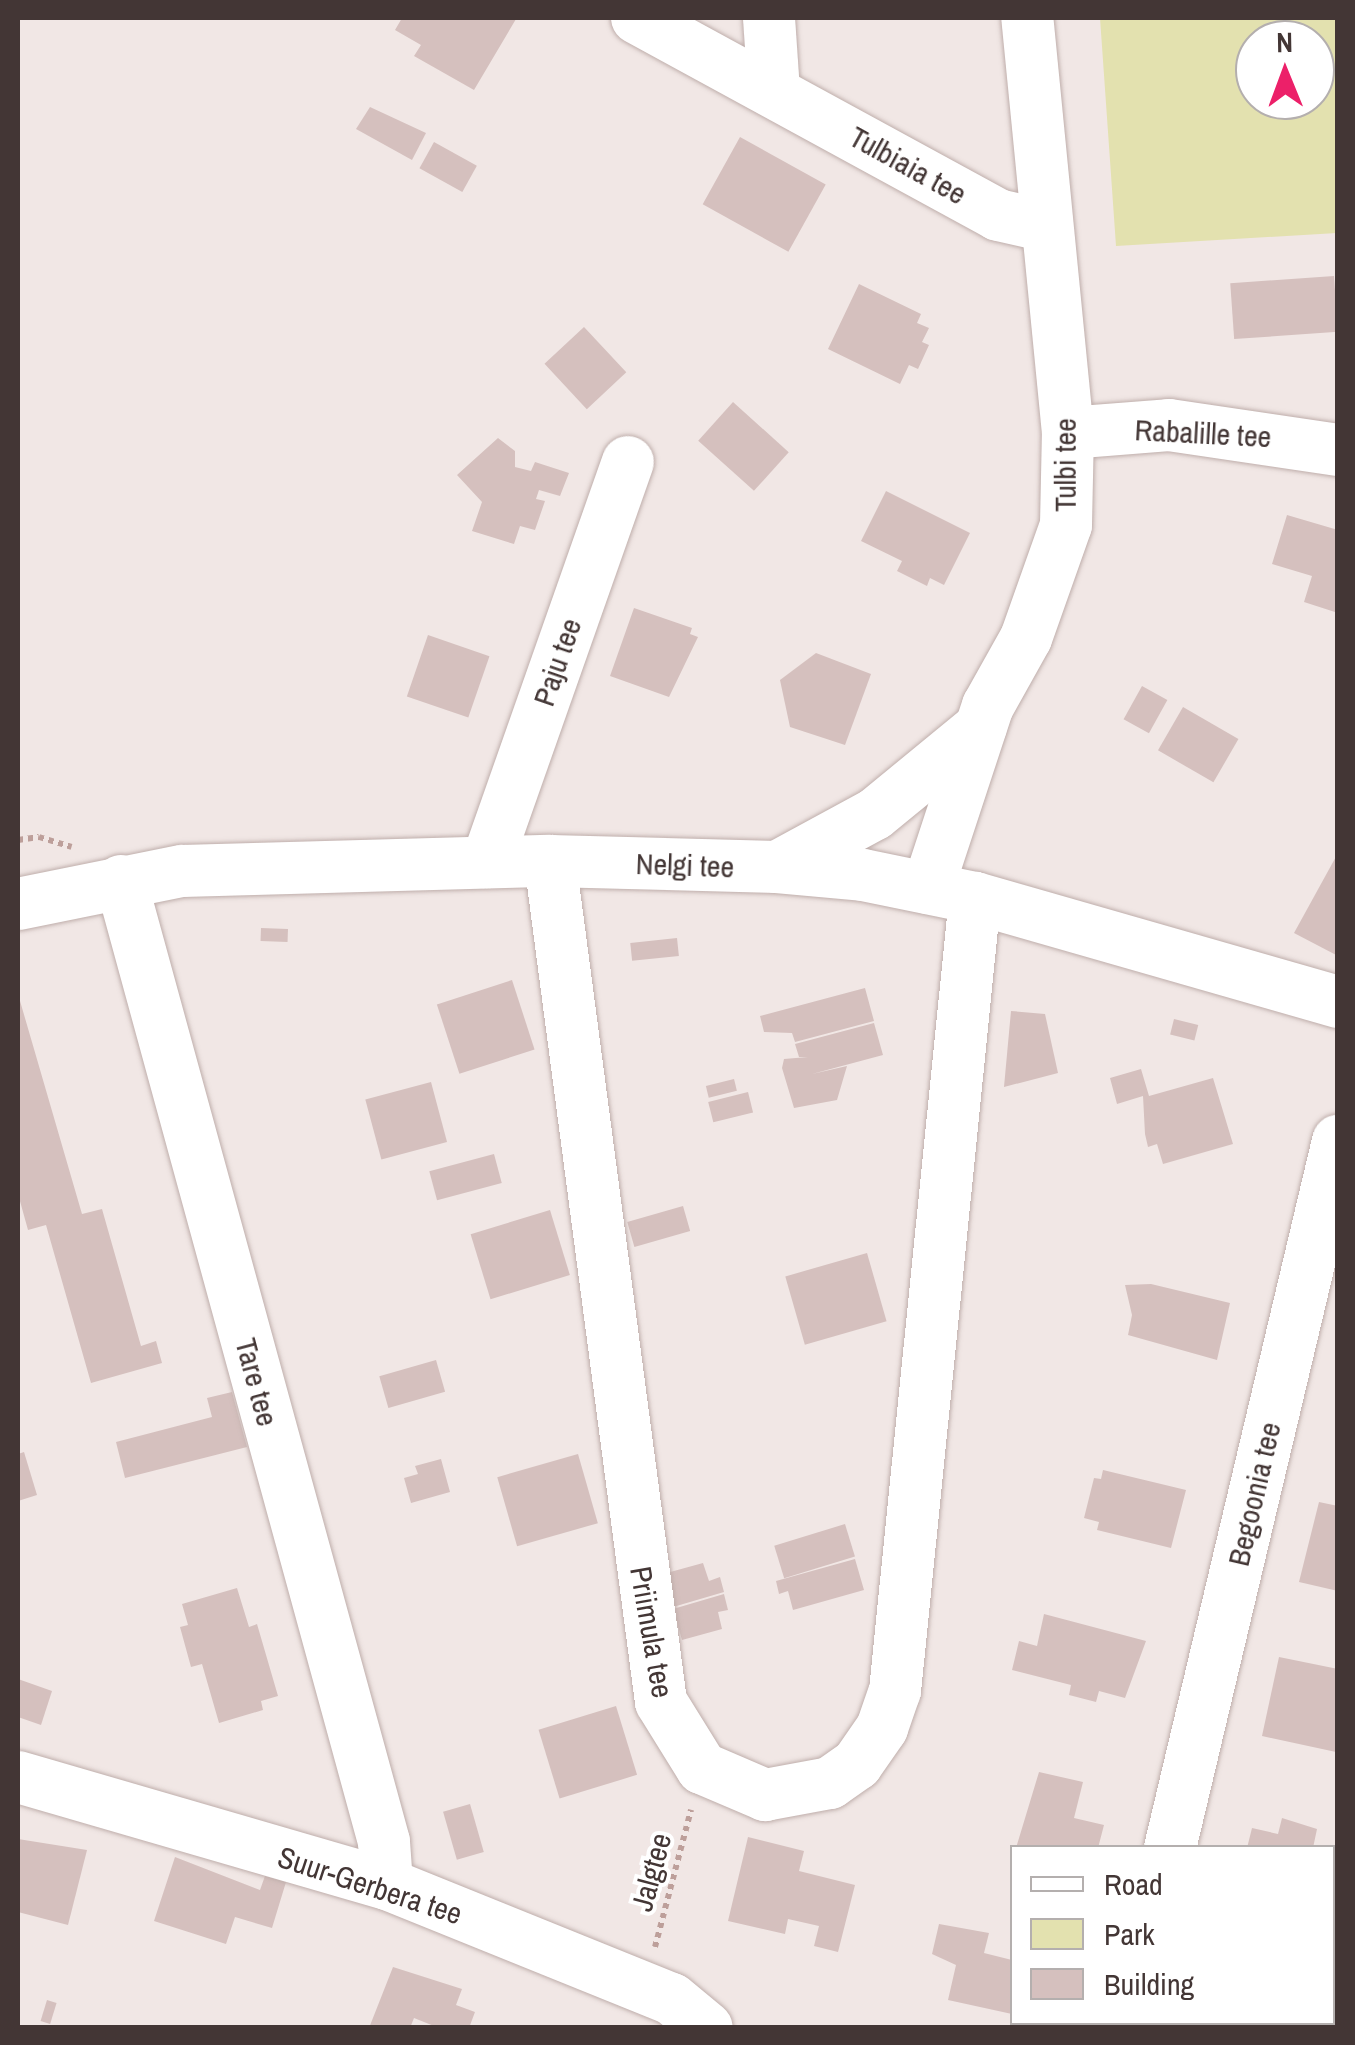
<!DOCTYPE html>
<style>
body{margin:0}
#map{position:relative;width:1355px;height:2045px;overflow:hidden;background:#f1e7e5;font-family:"Archivo Narrow",sans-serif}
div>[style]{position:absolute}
.green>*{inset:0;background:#e3e1af}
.building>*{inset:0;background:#d5c0be;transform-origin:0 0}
.path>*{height:6px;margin-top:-3px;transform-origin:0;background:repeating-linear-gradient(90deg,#bd9f9a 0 5px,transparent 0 10px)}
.roads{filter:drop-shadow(0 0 2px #bfaeab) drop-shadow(0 0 2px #bfaeab)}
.minor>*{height:52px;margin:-26px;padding:0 26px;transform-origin:26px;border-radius:26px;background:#fff}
span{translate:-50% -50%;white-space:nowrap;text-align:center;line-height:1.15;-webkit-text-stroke:8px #fff;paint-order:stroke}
.street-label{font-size:30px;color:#433635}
.frame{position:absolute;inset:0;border:20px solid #433635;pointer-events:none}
.legend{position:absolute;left:1010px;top:1845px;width:325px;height:180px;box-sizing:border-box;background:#fff;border:2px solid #b4afae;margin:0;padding:12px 18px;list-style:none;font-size:30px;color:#433635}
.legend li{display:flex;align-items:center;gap:20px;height:50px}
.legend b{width:50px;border:2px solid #b4afae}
.north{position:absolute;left:1235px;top:20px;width:100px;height:100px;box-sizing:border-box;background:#fff;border:2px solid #b4afae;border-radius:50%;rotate:359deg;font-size:28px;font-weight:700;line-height:40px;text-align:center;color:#433635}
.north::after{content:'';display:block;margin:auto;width:35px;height:45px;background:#ec2069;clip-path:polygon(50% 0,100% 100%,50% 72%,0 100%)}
</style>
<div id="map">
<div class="green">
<div style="clip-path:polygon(evenodd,1100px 18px,1337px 18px,1337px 233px,1116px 246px,1100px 18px,1255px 40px,1315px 40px,1315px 100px,1255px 100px,1255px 40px)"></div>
</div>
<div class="building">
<div style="clip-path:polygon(402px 18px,513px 18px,516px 19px,474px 90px,414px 56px,421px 45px,395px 30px)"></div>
<div style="clip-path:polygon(370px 107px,426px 133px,412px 160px,356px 129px)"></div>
<div style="left:740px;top:137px;width:98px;height:77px;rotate:29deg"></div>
<div style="left:434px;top:142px;width:49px;height:30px;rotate:29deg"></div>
<div style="left:1334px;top:276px;width:56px;height:104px;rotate:86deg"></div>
<div style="clip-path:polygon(859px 284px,921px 314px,917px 323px,929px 328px,922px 342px,929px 345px,918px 369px,909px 365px,900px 384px,828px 349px)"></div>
<div style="left:584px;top:327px;width:62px;height:54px;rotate:47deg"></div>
<div style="left:733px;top:402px;width:75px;height:52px;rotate:42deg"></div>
<div style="clip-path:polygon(498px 438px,515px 451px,515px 467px,531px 471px,535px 462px,569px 473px,560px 496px,539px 490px,536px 499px,545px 501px,535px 530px,520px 526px,514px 544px,472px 531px,482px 502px,457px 475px)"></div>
<div style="clip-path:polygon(886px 491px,970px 533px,944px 585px,930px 578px,927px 586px,897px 571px,902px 561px,861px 541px)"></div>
<div style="clip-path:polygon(1287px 515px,1338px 530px,1338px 613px,1304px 602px,1312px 576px,1272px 564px)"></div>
<div style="clip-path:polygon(634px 608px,692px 628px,690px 634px,698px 637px,669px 697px,610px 676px)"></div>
<div style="left:428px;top:635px;width:65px;height:65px;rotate:19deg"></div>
<div style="clip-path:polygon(816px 653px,871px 674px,845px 745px,790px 727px,780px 680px)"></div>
<div style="left:1142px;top:686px;width:29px;height:38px;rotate:29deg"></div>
<div style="left:1183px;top:707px;width:64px;height:50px;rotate:30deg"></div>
<div style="clip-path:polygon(1338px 853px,1338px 956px,1294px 933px)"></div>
<div style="left:261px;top:928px;width:27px;height:13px;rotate:2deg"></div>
<div style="left:677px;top:938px;width:18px;height:47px;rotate:84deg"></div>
<div style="left:512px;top:980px;width:73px;height:79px;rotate:72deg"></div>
<div style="clip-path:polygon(865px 988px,874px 1021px,795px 1042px,792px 1033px,764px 1032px,760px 1016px)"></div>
<div style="clip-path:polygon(18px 994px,82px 1214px,102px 1209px,141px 1346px,156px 1341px,162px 1363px,91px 1383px,46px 1225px,28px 1230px,18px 1194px)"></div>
<div style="clip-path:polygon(1011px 1011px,1045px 1014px,1058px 1073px,1004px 1087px)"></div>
<div style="left:1174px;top:1019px;width:25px;height:16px;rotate:14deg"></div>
<div style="clip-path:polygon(874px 1023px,883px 1055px,812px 1074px,847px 1066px,837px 1100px,794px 1108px,782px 1068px,784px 1059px,808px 1057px,799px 1057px,795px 1044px)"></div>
<div style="clip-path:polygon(1141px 1069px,1149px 1096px,1213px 1078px,1233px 1144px,1163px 1164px,1157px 1144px,1148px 1147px,1145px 1134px,1143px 1096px,1117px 1104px,1110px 1078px)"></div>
<div style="left:734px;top:1079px;width:12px;height:29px;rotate:76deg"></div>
<div style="left:431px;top:1082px;width:62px;height:68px;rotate:75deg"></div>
<div style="left:748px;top:1092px;width:21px;height:41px;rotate:76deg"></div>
<div style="left:494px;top:1154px;width:30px;height:67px;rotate:75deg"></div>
<div style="left:683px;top:1206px;width:26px;height:58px;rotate:74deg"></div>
<div style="left:550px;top:1210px;width:68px;height:83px;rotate:73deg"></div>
<div style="left:867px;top:1253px;width:71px;height:85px;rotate:74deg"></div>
<div style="clip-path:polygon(1151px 1284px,1230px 1303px,1217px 1360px,1128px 1335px,1132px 1315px,1125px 1285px)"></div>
<div style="left:436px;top:1360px;width:33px;height:59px;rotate:74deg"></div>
<div style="clip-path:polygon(232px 1392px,247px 1447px,125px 1478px,116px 1442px,212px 1417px,207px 1398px)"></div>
<div style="clip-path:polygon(24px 1452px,37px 1495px,18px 1501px,18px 1454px)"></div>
<div style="left:578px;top:1454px;width:72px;height:84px;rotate:74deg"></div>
<div style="clip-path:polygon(441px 1459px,450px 1492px,411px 1503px,404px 1478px,418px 1474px,415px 1466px)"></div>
<div style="clip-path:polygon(1103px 1470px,1186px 1490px,1171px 1548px,1097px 1530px,1099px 1522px,1084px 1518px,1094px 1478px,1101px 1479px)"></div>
<div style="clip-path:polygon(1319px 1502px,1338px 1506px,1338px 1591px,1299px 1582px)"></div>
<div style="left:845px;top:1524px;width:34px;height:74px;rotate:73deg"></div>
<div style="clip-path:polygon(855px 1559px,864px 1590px,793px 1610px,788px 1591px,779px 1594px,776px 1581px)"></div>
<div style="clip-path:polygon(703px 1563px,709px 1581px,720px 1577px,724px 1592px,673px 1607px,663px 1574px)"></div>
<div style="clip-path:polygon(237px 1588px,249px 1627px,257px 1624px,278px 1696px,261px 1701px,263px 1710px,219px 1723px,202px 1664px,191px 1667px,180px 1627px,188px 1625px,182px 1604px)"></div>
<div style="clip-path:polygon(724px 1594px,728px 1610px,718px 1612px,722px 1629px,682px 1640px,673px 1609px)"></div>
<div style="clip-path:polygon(1044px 1614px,1146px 1641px,1125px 1698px,1099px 1691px,1096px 1702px,1069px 1695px,1071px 1685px,1012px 1670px,1019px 1641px,1037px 1646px)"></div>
<div style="clip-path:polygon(1279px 1657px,1338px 1669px,1336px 1752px,1262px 1736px)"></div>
<div style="clip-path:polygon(18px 1679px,52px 1691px,41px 1725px,18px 1717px)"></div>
<div style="left:616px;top:1706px;width:72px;height:81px;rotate:73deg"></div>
<div style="clip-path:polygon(1039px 1772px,1083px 1782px,1074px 1818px,1104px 1825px,1098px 1848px,1016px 1848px)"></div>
<div style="left:470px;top:1804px;width:50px;height:28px;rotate:74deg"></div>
<div style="clip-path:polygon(1282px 1818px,1317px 1829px,1313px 1848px,1247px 1848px,1252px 1828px,1278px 1834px)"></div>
<div style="clip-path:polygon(748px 1837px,804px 1851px,799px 1871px,855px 1885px,838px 1952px,814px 1946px,819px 1926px,788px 1919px,785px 1934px,728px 1921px)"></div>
<div style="clip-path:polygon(18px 1839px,87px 1850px,68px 1925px,18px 1912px)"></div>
<div style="clip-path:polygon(175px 1857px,260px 1890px,265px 1876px,286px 1882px,272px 1928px,235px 1917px,226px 1944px,154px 1921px)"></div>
<div style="clip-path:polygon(939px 1924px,989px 1933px,984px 1953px,1012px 1960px,1012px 2014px,948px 2000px,956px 1965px,932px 1954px)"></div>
<div style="clip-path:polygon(393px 1967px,462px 1989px,456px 2005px,475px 2012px,469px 2028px,439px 2028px,414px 2018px,410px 2028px,369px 2028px)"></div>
<div style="left:47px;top:2000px;width:10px;height:22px;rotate:17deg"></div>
<div style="clip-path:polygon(1230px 2022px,1293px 2022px,1307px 2026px,1229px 2028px)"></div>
</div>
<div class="path">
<div style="left:18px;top:840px;width:21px;rotate:-8deg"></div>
<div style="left:39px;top:837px;width:34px;rotate:17deg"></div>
<div style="left:655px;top:1947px;width:142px;rotate:-75.3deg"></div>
</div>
<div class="roads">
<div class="minor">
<div style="left:637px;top:18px;width:411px;rotate:28.6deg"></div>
<div style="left:998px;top:215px;width:50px;rotate:12.7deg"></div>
<div style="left:769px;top:18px;width:73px;rotate:86.1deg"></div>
<div style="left:1068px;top:433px;width:101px;rotate:-4.5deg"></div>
<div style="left:1169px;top:425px;width:171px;rotate:8.4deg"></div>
<div style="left:550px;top:861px;width:848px;rotate:82.48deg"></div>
<div style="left:661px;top:1702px;width:78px;rotate:58.2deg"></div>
<div style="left:702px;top:1768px;width:69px;rotate:23.2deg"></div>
<div style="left:765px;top:1795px;width:66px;rotate:-10.5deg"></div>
<div style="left:830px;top:1783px;width:33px;rotate:-35deg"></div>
<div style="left:857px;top:1764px;width:44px;rotate:-55.2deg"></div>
<div style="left:882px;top:1728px;width:39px;rotate:-71deg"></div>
<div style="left:895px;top:1691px;width:797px;rotate:-84.24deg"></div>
<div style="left:487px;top:862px;width:424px;rotate:-70.6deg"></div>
<div style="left:777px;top:867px;width:111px;rotate:-28.4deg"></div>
<div style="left:875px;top:814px;width:137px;rotate:-39.4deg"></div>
<div style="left:121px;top:881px;width:996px;rotate:74.69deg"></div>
<div style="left:384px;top:1842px;width:42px;rotate:85.9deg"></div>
<div style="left:928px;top:888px;width:192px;rotate:-71.8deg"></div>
<div style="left:988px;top:706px;width:78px;rotate:-60.8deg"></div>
<div style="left:1026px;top:638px;width:120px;rotate:-70.5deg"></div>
<div style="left:1066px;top:525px;width:92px;rotate:-88.8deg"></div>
<div style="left:1068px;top:433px;width:417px;rotate:-95.6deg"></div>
<div style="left:18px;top:904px;width:167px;rotate:-11.4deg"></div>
<div style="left:182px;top:871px;width:368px;rotate:-1.6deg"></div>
<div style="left:550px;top:861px;width:227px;rotate:1.5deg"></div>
<div style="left:777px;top:867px;width:86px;rotate:5.3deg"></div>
<div style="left:863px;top:875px;width:114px;rotate:11.6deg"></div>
<div style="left:975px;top:898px;width:378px;rotate:16deg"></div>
<div style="left:18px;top:1777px;width:384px;rotate:16.2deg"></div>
<div style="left:387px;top:1884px;width:307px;rotate:22deg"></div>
<div style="left:672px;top:1999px;width:45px;rotate:39.6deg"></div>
<div style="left:1170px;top:1848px;width:727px;rotate:-76.63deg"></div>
<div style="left:1127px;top:2028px;width:6px;rotate:-81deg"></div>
</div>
</div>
<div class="street-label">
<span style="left:908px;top:165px;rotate:29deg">Tulbiaia tee</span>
<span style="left:1203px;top:433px;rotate:3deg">Rabalille tee</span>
<span style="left:1065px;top:465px;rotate:-90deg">Tulbi tee</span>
<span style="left:557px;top:662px;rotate:-71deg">Paju tee</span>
<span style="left:685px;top:865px;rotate:2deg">Nelgi tee</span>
<span style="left:257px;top:1382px;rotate:75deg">Tare tee</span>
<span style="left:1254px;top:1494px;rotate:-77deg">Begoonia tee</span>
<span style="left:652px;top:1632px;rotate:80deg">Priimula tee</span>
<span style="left:651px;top:1872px;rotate:-75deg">Jalgtee</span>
<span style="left:370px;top:1885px;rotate:18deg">Suur-Gerbera tee</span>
</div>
<div class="frame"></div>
<ul class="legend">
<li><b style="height:12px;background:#fff"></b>Road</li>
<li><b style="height:28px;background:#e3e1af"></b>Park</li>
<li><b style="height:28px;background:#d5c0be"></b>Building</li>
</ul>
<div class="north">N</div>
</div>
